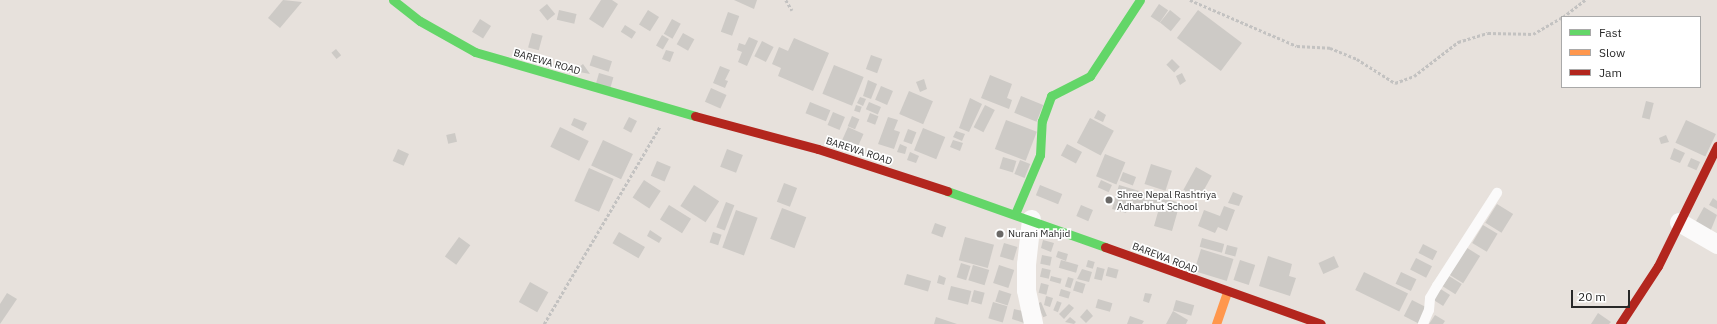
<!DOCTYPE html>
<style>
body{margin:0}
#map{position:relative;width:1717px;height:324px;overflow:hidden;background:#e7e1dc;font-family:"IBM Plex Sans",sans-serif}
div>[style]{position:absolute}
.building>*{inset:0;background:#cdcac6;transform-origin:0 0}
.path>*{height:2.5px;margin-top:-1.25px;transform-origin:0;background:repeating-linear-gradient(90deg,#c3c2c1 0 3px,transparent 0 5px)}
.lane>*{height:10px;margin:-5px;padding:0 5px;transform-origin:5px;border-radius:5px;background:#fbfafa}
.street>*{height:19px;margin:-9.5px;padding:0 9.5px;transform-origin:9.5px;border-radius:9.5px;background:#fbfafa}
.fast>*{height:9px;margin:-4.5px;padding:0 4.5px;transform-origin:4.5px;border-radius:4.5px;background:#63d668}
.slow>*{height:9px;margin:-4.5px;padding:0 4.5px;transform-origin:4.5px;border-radius:4.5px;background:#ff974d}
.jam>*{height:9px;margin:-4.5px;padding:0 4.5px;transform-origin:4.5px;border-radius:4.5px;background:#b3261e}
.dots>*{width:11px;height:11px;translate:-50% -50%;box-sizing:border-box;border:2px solid #fff;border-radius:50%}
span{translate:-50% -50%;white-space:nowrap;text-align:center;line-height:1.15;-webkit-text-stroke:3.5px #fff;paint-order:stroke}
.street-label{font-size:10px;color:#282828}
.poi-label{font-size:10px;color:#282828}
.left{translate:0 -50%;text-align:left}
.legend{position:absolute;left:1561px;top:16px;width:140px;height:72px;box-sizing:border-box;background:#fff;border:1px solid #a9a9a9;margin:0;padding:5px 7px;list-style:none;font-size:12px;color:#282828}
.legend li{display:flex;align-items:center;gap:8px;height:20px}
.legend b{width:20px;border:1px solid #a9a9a9}
.scale{position:absolute;left:1571px;top:290px;width:59px;height:18px;box-sizing:border-box;border:2px solid #282828;border-top:0;padding-left:5px;font-size:12px;line-height:14px;white-space:nowrap;color:#282828;-webkit-text-stroke:3px #fff;paint-order:stroke}
</style>
<div id="map">
<div class="building">
<div style="clip-path:polygon(283px 0,302px 2px,280px 28px,268px 18px)"></div>
<div style="clip-path:polygon(601px 0,612px 0,618px 4px,603px 28px,589px 19px)"></div>
<div style="clip-path:polygon(734px 0,757px 0,754px 9px)"></div>
<div style="left:547px;top:4px;width:13px;height:10px;rotate:51deg"></div>
<div style="left:1159px;top:4px;width:11px;height:15px;rotate:34deg"></div>
<div style="left:559px;top:10px;width:18px;height:10px;rotate:13deg"></div>
<div style="left:648px;top:10px;width:13px;height:17px;rotate:32deg"></div>
<div style="left:1170px;top:10px;width:14px;height:16px;rotate:39deg"></div>
<div style="left:1198px;top:10px;width:55px;height:35px;rotate:37deg"></div>
<div style="left:728px;top:12px;width:12px;height:21px;rotate:20deg"></div>
<div style="left:480px;top:19px;width:13px;height:15px;rotate:32deg"></div>
<div style="left:672px;top:19px;width:10px;height:17px;rotate:29deg"></div>
<div style="left:625px;top:25px;width:13px;height:8px;rotate:32deg"></div>
<div style="left:532px;top:33px;width:11px;height:15px;rotate:15deg"></div>
<div style="left:683px;top:33px;width:13px;height:13px;rotate:29deg"></div>
<div style="left:662px;top:35px;width:8px;height:12px;rotate:30deg"></div>
<div style="clip-path:polygon(749px 37px,758px 41px,747px 66px,738px 62px,742px 52px,737px 50px,739px 43px,745px 45px)"></div>
<div style="clip-path:polygon(794px 38px,829px 53px,813px 91px,778px 76px,781px 68px,772px 64px,779px 47px,788px 51px)"></div>
<div style="left:762px;top:41px;width:13px;height:17px;rotate:27deg"></div>
<div style="left:336px;top:49px;width:8px;height:6px;rotate:50deg"></div>
<div style="clip-path:polygon(666px 50px,674px 52px,670px 62px,662px 59px)"></div>
<div style="left:593px;top:55px;width:20px;height:11px;rotate:18deg"></div>
<div style="left:871px;top:55px;width:12px;height:15px;rotate:20deg"></div>
<div style="left:1172px;top:59px;width:11px;height:8px;rotate:45deg"></div>
<div style="clip-path:polygon(583px 64px,590px 74px,574px 71px)"></div>
<div style="left:834px;top:65px;width:32px;height:31px;rotate:22deg"></div>
<div style="clip-path:polygon(720px 66px,730px 70px,725px 80px,728px 81px,725px 88px,713px 83px)"></div>
<div style="left:599px;top:73px;width:15px;height:11px;rotate:16deg"></div>
<div style="clip-path:polygon(1182px 73px,1186px 81px,1180px 85px,1176px 76px)"></div>
<div style="clip-path:polygon(990px 75px,1012px 84px,1007px 98px,1012px 100px,1009px 109px,981px 98px)"></div>
<div style="clip-path:polygon(924px 79px,927px 89px,920px 92px,916px 82px)"></div>
<div style="clip-path:polygon(868px 80px,877px 84px,871px 99px,863px 96px)"></div>
<div style="left:881px;top:86px;width:13px;height:15px;rotate:23deg"></div>
<div style="left:711px;top:88px;width:17px;height:15px;rotate:24deg"></div>
<div style="left:909px;top:91px;width:26px;height:25px;rotate:23deg"></div>
<div style="left:1021px;top:96px;width:24px;height:18px;rotate:22deg"></div>
<div style="clip-path:polygon(860px 97px,866px 99px,863px 106px,857px 103px)"></div>
<div style="clip-path:polygon(970px 98px,982px 104px,969px 132px,959px 128px)"></div>
<div style="left:1646px;top:101px;width:8px;height:17px;rotate:14deg"></div>
<div style="left:810px;top:102px;width:22px;height:12px;rotate:22deg"></div>
<div style="left:869px;top:102px;width:13px;height:8px;rotate:23deg"></div>
<div style="left:856px;top:105px;width:6px;height:6px;rotate:18deg"></div>
<div style="left:985px;top:105px;width:11px;height:25px;rotate:27deg"></div>
<div style="clip-path:polygon(1098px 110px,1106px 115px,1103px 122px,1094px 118px)"></div>
<div style="left:833px;top:112px;width:13px;height:14px;rotate:23deg"></div>
<div style="left:870px;top:113px;width:9px;height:9px;rotate:21deg"></div>
<div style="left:852px;top:116px;width:8px;height:11px;rotate:23deg"></div>
<div style="left:629px;top:117px;width:9px;height:13px;rotate:27deg"></div>
<div style="clip-path:polygon(888px 117px,898px 120px,894px 130px,900px 132px,894px 149px,878px 144px)"></div>
<div style="clip-path:polygon(574px 118px,587px 123px,583px 131px,571px 125px)"></div>
<div style="left:1090px;top:118px;width:27px;height:28px;rotate:28deg"></div>
<div style="left:1006px;top:120px;width:33px;height:31px;rotate:21deg"></div>
<div style="left:1686px;top:120px;width:33px;height:25px;rotate:25deg"></div>
<div style="left:560px;top:127px;width:32px;height:22px;rotate:26deg"></div>
<div style="left:848px;top:127px;width:17px;height:14px;rotate:24deg"></div>
<div style="left:923px;top:128px;width:24px;height:24px;rotate:22deg"></div>
<div style="left:908px;top:129px;width:9px;height:13px;rotate:21deg"></div>
<div style="clip-path:polygon(956px 131px,965px 134px,962px 141px,953px 137px)"></div>
<div style="left:455px;top:133px;width:9px;height:9px;rotate:77deg"></div>
<div style="clip-path:polygon(1666px 135px,1669px 142px,1661px 144px,1659px 138px)"></div>
<div style="left:603px;top:140px;width:33px;height:28px;rotate:25deg"></div>
<div style="clip-path:polygon(953px 140px,963px 143px,960px 151px,950px 147px)"></div>
<div style="clip-path:polygon(900px 144px,907px 147px,905px 154px,897px 152px)"></div>
<div style="left:1067px;top:144px;width:17px;height:13px;rotate:28deg"></div>
<div style="clip-path:polygon(1674px 148px,1685px 153px,1680px 163px,1670px 159px)"></div>
<div style="left:398px;top:149px;width:12px;height:13px;rotate:24deg"></div>
<div style="left:727px;top:149px;width:17px;height:19px;rotate:21deg"></div>
<div style="clip-path:polygon(910px 152px,919px 156px,916px 163px,907px 160px)"></div>
<div style="left:1105px;top:154px;width:22px;height:24px;rotate:22deg"></div>
<div style="left:1003px;top:157px;width:14px;height:12px;rotate:17deg"></div>
<div style="left:1691px;top:158px;width:10px;height:9px;rotate:24deg"></div>
<div style="left:1020px;top:160px;width:11px;height:15px;rotate:22deg"></div>
<div style="left:657px;top:161px;width:15px;height:16px;rotate:23deg"></div>
<div style="left:1151px;top:164px;width:22px;height:21px;rotate:18deg"></div>
<div style="left:1196px;top:167px;width:18px;height:26px;rotate:29deg"></div>
<div style="left:589px;top:168px;width:27px;height:36px;rotate:24deg"></div>
<div style="left:1123px;top:172px;width:14px;height:9px;rotate:21deg"></div>
<div style="left:644px;top:180px;width:20px;height:21px;rotate:33deg"></div>
<div style="left:1101px;top:180px;width:12px;height:8px;rotate:24deg"></div>
<div style="left:784px;top:183px;width:14px;height:20px;rotate:21deg"></div>
<div style="left:694px;top:185px;width:30px;height:25px;rotate:33deg"></div>
<div style="left:1040px;top:185px;width:24px;height:11px;rotate:22deg"></div>
<div style="clip-path:polygon(1119px 185px,1180px 203px,1172px 231px,1154px 226px,1158px 212px,1129px 204px,1126px 213px,1112px 209px)"></div>
<div style="clip-path:polygon(1233px 192px,1243px 196px,1239px 206px,1228px 203px)"></div>
<div style="clip-path:polygon(1713px 198px,1717px 201px,1717px 209px,1709px 205px)"></div>
<div style="left:726px;top:202px;width:9px;height:27px;rotate:21deg"></div>
<div style="left:1497px;top:204px;width:19px;height:22px;rotate:32deg"></div>
<div style="left:669px;top:205px;width:26px;height:17px;rotate:32deg"></div>
<div style="left:1081px;top:205px;width:13px;height:12px;rotate:23deg"></div>
<div style="clip-path:polygon(1224px 206px,1235px 210px,1227px 231px,1218px 227px,1215px 233px,1198px 226px,1204px 210px,1220px 216px)"></div>
<div style="clip-path:polygon(1704px 207px,1717px 215px,1710px 232px,1695px 223px)"></div>
<div style="left:782px;top:208px;width:26px;height:33px;rotate:21deg"></div>
<div style="left:736px;top:210px;width:23px;height:40px;rotate:20deg"></div>
<div style="left:935px;top:223px;width:12px;height:11px;rotate:20deg"></div>
<div style="left:1483px;top:225px;width:17px;height:21px;rotate:31deg"></div>
<div style="clip-path:polygon(650px 230px,662px 238px,659px 243px,647px 236px)"></div>
<div style="left:619px;top:232px;width:30px;height:13px;rotate:30deg"></div>
<div style="left:713px;top:232px;width:9px;height:11px;rotate:18deg"></div>
<div style="left:459px;top:237px;width:14px;height:24px;rotate:36deg"></div>
<div style="left:965px;top:237px;width:30px;height:24px;rotate:15deg"></div>
<div style="left:1202px;top:238px;width:23px;height:9px;rotate:15deg"></div>
<div style="clip-path:polygon(1043px 240px,1054px 243px,1051px 252px,1041px 248px)"></div>
<div style="left:1004px;top:243px;width:14px;height:14px;rotate:17deg"></div>
<div style="left:1423px;top:244px;width:16px;height:10px;rotate:27deg"></div>
<div style="left:1227px;top:245px;width:11px;height:9px;rotate:15deg"></div>
<div style="left:1464px;top:246px;width:19px;height:32px;rotate:32deg"></div>
<div style="left:1201px;top:249px;width:34px;height:23px;rotate:17deg"></div>
<div style="clip-path:polygon(1058px 251px,1068px 254px,1066px 261px,1056px 257px)"></div>
<div style="left:1042px;top:255px;width:10px;height:9px;rotate:11deg"></div>
<div style="clip-path:polygon(1268px 256px,1292px 264px,1289px 276px,1296px 278px,1290px 296px,1259px 286px)"></div>
<div style="left:1334px;top:256px;width:12px;height:17px;rotate:66deg"></div>
<div style="left:1416px;top:258px;width:18px;height:13px;rotate:27deg"></div>
<div style="left:1061px;top:260px;width:18px;height:8px;rotate:16deg"></div>
<div style="left:1088px;top:260px;width:7px;height:7px;rotate:16deg"></div>
<div style="left:1240px;top:260px;width:16px;height:21px;rotate:18deg"></div>
<div style="left:961px;top:263px;width:10px;height:15px;rotate:17deg"></div>
<div style="left:973px;top:265px;width:17px;height:16px;rotate:17deg"></div>
<div style="left:999px;top:265px;width:16px;height:19px;rotate:18deg"></div>
<div style="left:1097px;top:267px;width:8px;height:12px;rotate:14deg"></div>
<div style="left:1108px;top:267px;width:11px;height:9px;rotate:15deg"></div>
<div style="left:1042px;top:268px;width:9px;height:9px;rotate:13deg"></div>
<div style="clip-path:polygon(1082px 269px,1092px 272px,1089px 282px,1077px 279px)"></div>
<div style="left:1364px;top:272px;width:49px;height:20px;rotate:26deg"></div>
<div style="left:1401px;top:272px;width:17px;height:13px;rotate:25deg"></div>
<div style="left:907px;top:274px;width:25px;height:11px;rotate:16deg"></div>
<div style="clip-path:polygon(939px 275px,946px 278px,944px 285px,937px 283px)"></div>
<div style="left:1051px;top:276px;width:11px;height:5px;rotate:15deg"></div>
<div style="left:1449px;top:276px;width:15px;height:12px;rotate:32deg"></div>
<div style="left:1068px;top:277px;width:6px;height:10px;rotate:18deg"></div>
<div style="left:1076px;top:281px;width:10px;height:10px;rotate:17deg"></div>
<div style="left:530px;top:282px;width:21px;height:23px;rotate:29deg"></div>
<div style="left:1041px;top:283px;width:8px;height:10px;rotate:14deg"></div>
<div style="left:951px;top:286px;width:21px;height:14px;rotate:14deg"></div>
<div style="left:1439px;top:288px;width:13px;height:13px;rotate:32deg"></div>
<div style="left:1061px;top:289px;width:10px;height:7px;rotate:17deg"></div>
<div style="left:974px;top:290px;width:11px;height:12px;rotate:15deg"></div>
<div style="left:999px;top:290px;width:13px;height:12px;rotate:18deg"></div>
<div style="clip-path:polygon(7px 293px,17px 299px,0 324px,0 304px)"></div>
<div style="clip-path:polygon(1145px 293px,1152px 294px,1149px 303px,1143px 301px)"></div>
<div style="clip-path:polygon(1046px 296px,1053px 298px,1050px 307px,1044px 305px)"></div>
<div style="left:1098px;top:299px;width:15px;height:9px;rotate:16deg"></div>
<div style="left:1176px;top:300px;width:19px;height:11px;rotate:16deg"></div>
<div style="left:1412px;top:300px;width:16px;height:18px;rotate:27deg"></div>
<div style="left:1057px;top:301px;width:5px;height:10px;rotate:22deg"></div>
<div style="left:993px;top:302px;width:15px;height:17px;rotate:16deg"></div>
<div style="left:1041px;top:302px;width:15px;height:4px;rotate:67deg"></div>
<div style="clip-path:polygon(1069px 304px,1074px 308px,1064px 319px,1059px 314px)"></div>
<div style="clip-path:polygon(1014px 309px,1027px 312px,1024px 323px,1012px 319px)"></div>
<div style="clip-path:polygon(1087px 309px,1093px 316px,1086px 323px,1080px 317px)"></div>
<div style="clip-path:polygon(1173px 311px,1188px 320px,1186px 324px,1166px 324px)"></div>
<div style="clip-path:polygon(1598px 313px,1611px 322px,1609px 324px,1591px 324px)"></div>
<div style="clip-path:polygon(1435px 315px,1445px 321px,1443px 324px,1429px 324px)"></div>
<div style="clip-path:polygon(1130px 316px,1144px 321px,1142px 324px,1127px 324px)"></div>
<div style="clip-path:polygon(936px 317px,957px 324px,934px 324px)"></div>
<div style="clip-path:polygon(1070px 317px,1076px 322px,1074px 324px,1065px 322px)"></div>
</div>
<div class="path">
<div style="left:786px;top:0;width:12px;rotate:59deg"></div>
<div style="left:1190px;top:0;width:116px;rotate:23.3deg"></div>
<div style="left:1297px;top:46px;width:33px;rotate:3deg"></div>
<div style="left:1330px;top:48px;width:29px;rotate:22deg"></div>
<div style="left:1357px;top:59px;width:45px;rotate:32.3deg"></div>
<div style="left:1395px;top:83px;width:20px;rotate:-20deg"></div>
<div style="left:1414px;top:76px;width:56px;rotate:-37.7deg"></div>
<div style="left:1458px;top:42px;width:31px;rotate:-17deg"></div>
<div style="left:1488px;top:33px;width:45px;rotate:1.3deg"></div>
<div style="left:1533px;top:34px;width:34px;rotate:-30deg"></div>
<div style="left:1563px;top:17px;width:28px;rotate:-38deg"></div>
<div style="left:544px;top:324px;width:229px;rotate:-59.6deg"></div>
</div>
<div class="lane">
<div style="left:1423px;top:324px;width:15px;rotate:-67deg"></div>
<div style="left:1429px;top:310px;width:12px;rotate:-85deg"></div>
<div style="left:1430px;top:298px;width:14px;rotate:-60deg"></div>
<div style="left:1437px;top:286px;width:111px;rotate:-57.2deg"></div>
</div>
<div class="street">
<div style="left:1031px;top:219px;width:45px;rotate:96.3deg"></div>
<div style="left:1026px;top:264px;width:26px;rotate:90deg"></div>
<div style="left:1026px;top:290px;width:35px;rotate:78deg"></div>
<div style="left:1679px;top:222px;width:44px;rotate:30.1deg"></div>
</div>
<div class="fast">
<div style="left:393px;top:0;width:34px;rotate:38deg"></div>
<div style="left:420px;top:21px;width:63px;rotate:29.4deg"></div>
<div style="left:475px;top:52px;width:229px;rotate:16.2deg"></div>
<div style="left:947px;top:191px;width:168px;rotate:19.5deg"></div>
<div style="left:1015px;top:214px;width:64px;rotate:-67deg"></div>
<div style="left:1040px;top:155px;width:34px;rotate:-87deg"></div>
<div style="left:1042px;top:121px;width:27px;rotate:-70deg"></div>
<div style="left:1051px;top:96px;width:44px;rotate:-27.1deg"></div>
<div style="left:1090px;top:76px;width:91px;rotate:-56.7deg"></div>
</div>
<div class="slow">
<div style="left:1216px;top:324px;width:34px;rotate:-71deg"></div>
</div>
<div class="jam">
<div style="left:695px;top:116px;width:127px;rotate:15deg"></div>
<div style="left:818px;top:149px;width:136px;rotate:18deg"></div>
<div style="left:1105px;top:247px;width:229px;rotate:19.6deg"></div>
<div style="left:1620px;top:324px;width:69px;rotate:-56.8deg"></div>
<div style="left:1658px;top:266px;width:134px;rotate:-63.8deg"></div>
</div>
<div class="dots">
<div style="left:1109px;top:200px;background:#6b6967"></div>
<div style="left:1000px;top:234px;background:#6b6967"></div>
</div>
<div class="street-label">
<span style="left:547px;top:62px;rotate:16deg">BAREWA ROAD</span>
<span style="left:859px;top:151px;rotate:18deg">BAREWA ROAD</span>
<span style="left:1165px;top:258px;rotate:21deg">BAREWA ROAD</span>
</div>
<div class="poi-label">
<span class="left" style="left:1117px;top:200px">Shree Nepal Rashtriya<br>Adharbhut School</span>
<span class="left" style="left:1008px;top:234px">Nurani Mahjid</span>
</div>
<ul class="legend">
<li><b style="height:5px;background:#63d668"></b>Fast</li>
<li><b style="height:5px;background:#ff974d"></b>Slow</li>
<li><b style="height:5px;background:#b3261e"></b>Jam</li>
</ul>
<div class="scale">20 m</div>
</div>
